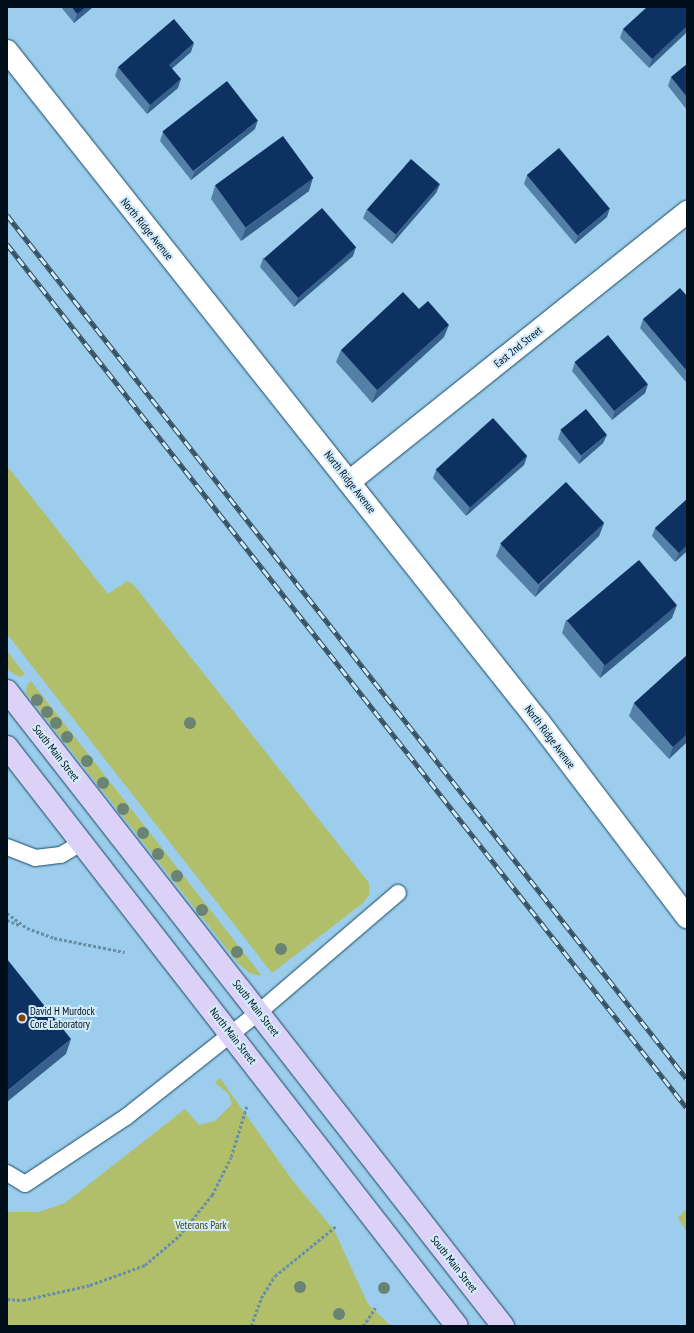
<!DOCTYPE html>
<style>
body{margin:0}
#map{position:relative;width:694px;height:1333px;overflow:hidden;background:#9ccded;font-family:"PT Sans Narrow",sans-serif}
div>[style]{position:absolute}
.green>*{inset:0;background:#b1bf6a}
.path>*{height:2.5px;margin-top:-1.25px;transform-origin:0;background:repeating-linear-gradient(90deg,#698fa8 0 3px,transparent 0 5px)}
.roads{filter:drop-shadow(0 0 1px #164761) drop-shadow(0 0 1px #164761)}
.service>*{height:16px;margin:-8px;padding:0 8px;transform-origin:8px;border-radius:8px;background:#fff}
.minor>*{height:22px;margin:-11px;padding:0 11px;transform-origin:11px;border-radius:11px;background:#fff}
.tertiary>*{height:22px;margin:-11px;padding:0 11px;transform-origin:11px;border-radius:11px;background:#fff}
.primary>*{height:22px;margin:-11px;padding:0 11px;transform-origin:11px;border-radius:11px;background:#dcd2f8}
.rail>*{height:4.5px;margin-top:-2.25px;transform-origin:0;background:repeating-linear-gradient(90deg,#d2ebfb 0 9px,#365062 0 18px);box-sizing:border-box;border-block:1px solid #365062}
.trees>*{width:12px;height:12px;margin:-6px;border-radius:50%;background:#698374}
.wall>*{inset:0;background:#5480a8}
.shaded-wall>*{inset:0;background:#38608c}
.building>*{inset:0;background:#0d3262;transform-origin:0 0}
.dots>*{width:11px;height:11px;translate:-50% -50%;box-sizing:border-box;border:2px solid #d2ebfb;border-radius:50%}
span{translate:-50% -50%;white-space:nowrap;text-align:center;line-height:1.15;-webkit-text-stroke:4px #d2ebfb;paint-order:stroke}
.street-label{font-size:11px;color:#000e19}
.poi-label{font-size:11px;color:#000e19}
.left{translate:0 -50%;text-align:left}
.park-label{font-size:11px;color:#404711}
.frame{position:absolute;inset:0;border:8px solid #000e19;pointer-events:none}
</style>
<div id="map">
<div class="green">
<div style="clip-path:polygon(7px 466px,108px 594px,127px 581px,133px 584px,369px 883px,369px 895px,363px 903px,272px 973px,7px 634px)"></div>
<div style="clip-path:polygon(7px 651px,25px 674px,20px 677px,7px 670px)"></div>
<div style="clip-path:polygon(31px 681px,262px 976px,249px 973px,238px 963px,26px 693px,27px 685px)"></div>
<div style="clip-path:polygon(220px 1078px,293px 1181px,334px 1230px,368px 1304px,391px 1326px,7px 1326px,7px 1212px,39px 1212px,65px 1203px,185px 1109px,199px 1125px,215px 1121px,232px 1104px,228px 1093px,215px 1083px)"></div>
<div style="clip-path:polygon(687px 1208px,687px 1232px,678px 1218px)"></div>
</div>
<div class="path">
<div style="left:7px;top:913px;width:25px;rotate:37deg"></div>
<div style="left:27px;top:928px;width:29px;rotate:20deg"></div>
<div style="left:54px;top:938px;width:72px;rotate:11.2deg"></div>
<div style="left:7px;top:920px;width:13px;rotate:23deg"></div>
<div style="left:7px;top:1299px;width:16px;rotate:4deg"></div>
<div style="left:23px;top:1300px;width:69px;rotate:-12.6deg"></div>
<div style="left:90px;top:1285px;width:59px;rotate:-20deg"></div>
<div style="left:145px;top:1265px;width:45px;rotate:-40.5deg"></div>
<div style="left:179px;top:1236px;width:53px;rotate:-51.2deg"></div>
<div style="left:212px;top:1195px;width:42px;rotate:-63.4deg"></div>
<div style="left:231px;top:1157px;width:54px;rotate:-72.9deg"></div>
<div style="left:251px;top:1326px;width:30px;rotate:-70deg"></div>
<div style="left:261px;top:1298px;width:26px;rotate:-58deg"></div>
<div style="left:275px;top:1276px;width:79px;rotate:-39.3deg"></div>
<div style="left:363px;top:1326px;width:22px;rotate:-56deg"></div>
</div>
<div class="roads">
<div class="service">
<div style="left:7px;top:847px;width:30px;rotate:21deg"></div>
<div style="left:35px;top:858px;width:26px;rotate:-7deg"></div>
<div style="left:61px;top:855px;width:23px;rotate:-31deg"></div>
<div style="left:7px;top:1173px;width:21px;rotate:31deg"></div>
<div style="left:25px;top:1184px;width:121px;rotate:-33.6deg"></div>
<div style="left:126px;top:1117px;width:169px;rotate:-38.3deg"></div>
<div style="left:259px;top:1012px;width:183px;rotate:-40.6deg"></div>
</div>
<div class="minor">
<div style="left:349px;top:482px;width:433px;rotate:-38.6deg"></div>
</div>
<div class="tertiary">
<div style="left:7px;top:51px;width:856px;rotate:51.59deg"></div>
<div style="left:539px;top:722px;width:245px;rotate:52.8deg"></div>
</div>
<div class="primary">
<div style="left:7px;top:691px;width:806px;rotate:52.01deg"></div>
<div style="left:7px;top:747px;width:733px;rotate:52.15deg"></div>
</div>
</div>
<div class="rail">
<div style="left:7px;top:215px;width:1099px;rotate:51.8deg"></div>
<div style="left:7px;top:244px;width:1099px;rotate:51.8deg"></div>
</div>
<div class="trees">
<div style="left:37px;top:700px"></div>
<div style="left:47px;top:712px"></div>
<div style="left:56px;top:723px"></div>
<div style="left:190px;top:723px"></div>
<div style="left:67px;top:737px"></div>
<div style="left:87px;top:761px"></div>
<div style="left:103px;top:783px"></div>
<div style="left:123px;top:809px"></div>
<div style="left:143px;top:833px"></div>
<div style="left:158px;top:854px"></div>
<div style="left:177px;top:876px"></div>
<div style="left:202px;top:910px"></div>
<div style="left:281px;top:949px"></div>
<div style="left:237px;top:952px"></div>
<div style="left:300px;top:1287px"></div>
<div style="left:384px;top:1288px"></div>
<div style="left:339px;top:1314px"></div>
</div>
<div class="wall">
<div style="clip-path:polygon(61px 7px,93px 7px,74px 23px)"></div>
<div style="clip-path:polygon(687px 7px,687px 32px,649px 68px,620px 38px,623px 29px)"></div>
<div style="clip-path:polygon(191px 52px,172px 68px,178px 88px,147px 114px,115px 76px,118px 67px)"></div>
<div style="clip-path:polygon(687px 64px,687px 110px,668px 86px,671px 77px)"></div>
<div style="clip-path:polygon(255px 129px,191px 180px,160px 141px,163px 132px)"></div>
<div style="clip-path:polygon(527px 175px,607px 217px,575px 244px,524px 184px)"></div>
<div style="clip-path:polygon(440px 184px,436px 193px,392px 244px,363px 218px,367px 209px)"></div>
<div style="clip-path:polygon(215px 186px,309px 191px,241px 241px,211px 199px)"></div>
<div style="clip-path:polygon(353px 256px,294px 307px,260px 267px,263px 258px)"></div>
<div style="clip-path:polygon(687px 296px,687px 382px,686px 382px,640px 328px,643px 319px)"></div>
<div style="clip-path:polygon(419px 309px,444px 337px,372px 403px,336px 362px,341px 350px)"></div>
<div style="clip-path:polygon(575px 362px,648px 384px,645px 393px,612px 420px,572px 371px)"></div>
<div style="clip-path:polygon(561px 430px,607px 435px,603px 443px,579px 464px,558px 439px)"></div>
<div style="clip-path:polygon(527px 456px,524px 465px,466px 516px,433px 478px,436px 470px)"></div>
<div style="clip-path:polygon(687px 499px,687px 551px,675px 562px,652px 536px,655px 528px)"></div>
<div style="clip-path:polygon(604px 523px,599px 536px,535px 597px,496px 556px,501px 544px)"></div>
<div style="clip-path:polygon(672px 618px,600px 678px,562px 633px,566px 620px)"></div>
<div style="clip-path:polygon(687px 655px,687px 742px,669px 759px,629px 716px,634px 703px)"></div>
</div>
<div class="shaded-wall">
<div style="clip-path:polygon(86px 7px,93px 7px,74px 23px,77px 14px)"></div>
<div style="clip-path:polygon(687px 26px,687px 32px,649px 68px,652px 59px)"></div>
<div style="clip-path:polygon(194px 43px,191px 52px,166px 74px,169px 65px)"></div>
<div style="clip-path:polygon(181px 79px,178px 88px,147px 114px,150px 105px)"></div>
<div style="clip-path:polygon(258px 120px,255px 129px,191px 180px,195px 171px)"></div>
<div style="clip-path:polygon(313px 178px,309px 191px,241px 241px,246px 228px)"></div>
<div style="clip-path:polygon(440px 184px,436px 193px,392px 244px,396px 235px)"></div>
<div style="clip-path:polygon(610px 208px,607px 217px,575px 244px,578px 236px)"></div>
<div style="clip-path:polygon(356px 247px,353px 256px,294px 307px,298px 298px)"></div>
<div style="clip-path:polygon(449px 325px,444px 337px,372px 403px,377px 390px)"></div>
<div style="clip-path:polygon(648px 384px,645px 393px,612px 420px,615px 411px)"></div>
<div style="clip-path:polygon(607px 435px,603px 443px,579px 464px,582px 456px)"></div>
<div style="clip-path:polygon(527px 456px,524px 465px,466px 516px,470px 507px)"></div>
<div style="clip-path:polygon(604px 523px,599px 536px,535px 597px,540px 585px)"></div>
<div style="clip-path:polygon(687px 545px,687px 551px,675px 562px,679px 553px)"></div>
<div style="clip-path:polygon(677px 605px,672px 618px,600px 678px,604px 665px)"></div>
<div style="clip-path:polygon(687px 734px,687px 742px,669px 759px,673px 747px)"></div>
<div style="clip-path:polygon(71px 1039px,66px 1054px,7px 1102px,7px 1091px)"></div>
</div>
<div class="building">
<div style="clip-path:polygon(72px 7px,86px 7px,77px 14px)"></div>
<div style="clip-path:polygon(647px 7px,687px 7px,687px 26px,652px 59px,623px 29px)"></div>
<div style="clip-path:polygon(174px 19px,194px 43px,169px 65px,181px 79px,150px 105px,118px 67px)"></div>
<div style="clip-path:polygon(687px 64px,687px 97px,671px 77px)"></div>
<div style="left:227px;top:81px;width:50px;height:82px;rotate:52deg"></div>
<div style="left:283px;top:136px;width:52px;height:84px;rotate:54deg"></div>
<div style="left:559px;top:148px;width:79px;height:42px;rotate:50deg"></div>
<div style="left:411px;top:159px;width:38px;height:67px;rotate:41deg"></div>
<div style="left:322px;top:208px;width:52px;height:77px;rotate:49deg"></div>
<div style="clip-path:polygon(680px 288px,687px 296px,687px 371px,643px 319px)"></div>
<div style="clip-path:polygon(403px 292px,419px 309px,428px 301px,449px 325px,377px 390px,341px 350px)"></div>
<div style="left:608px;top:335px;width:63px;height:43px;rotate:51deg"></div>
<div style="left:586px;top:409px;width:33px;height:33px;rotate:51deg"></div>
<div style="left:493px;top:418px;width:51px;height:77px;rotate:48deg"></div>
<div style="left:566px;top:482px;width:56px;height:90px;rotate:47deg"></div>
<div style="clip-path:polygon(687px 499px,687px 545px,679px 553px,655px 528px)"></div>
<div style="left:639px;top:560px;width:59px;height:94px;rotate:50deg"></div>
<div style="clip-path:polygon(687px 655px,687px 734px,673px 747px,634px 703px)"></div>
<div style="clip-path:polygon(7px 959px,71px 1039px,7px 1091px)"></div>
</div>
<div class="dots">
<div style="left:22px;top:1018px;background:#834507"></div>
</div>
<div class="street-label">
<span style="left:147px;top:229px;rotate:51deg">North Ridge Avenue</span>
<span style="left:518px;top:347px;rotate:-39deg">East 2nd Street</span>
<span style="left:350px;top:482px;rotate:52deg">North Ridge Avenue</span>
<span style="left:550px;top:737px;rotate:53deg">North Ridge Avenue</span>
<span style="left:56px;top:753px;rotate:52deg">South Main Street</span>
<span style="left:256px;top:1008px;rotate:52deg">South Main Street</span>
<span style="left:233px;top:1036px;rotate:52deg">North Main Street</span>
<span style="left:454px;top:1264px;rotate:52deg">South Main Street</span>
</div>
<div class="poi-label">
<span class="left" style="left:30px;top:1018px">David H Murdock<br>Core Laboratory</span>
</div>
<div class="park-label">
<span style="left:201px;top:1225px">Veterans Park</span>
</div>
<div class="frame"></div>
</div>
